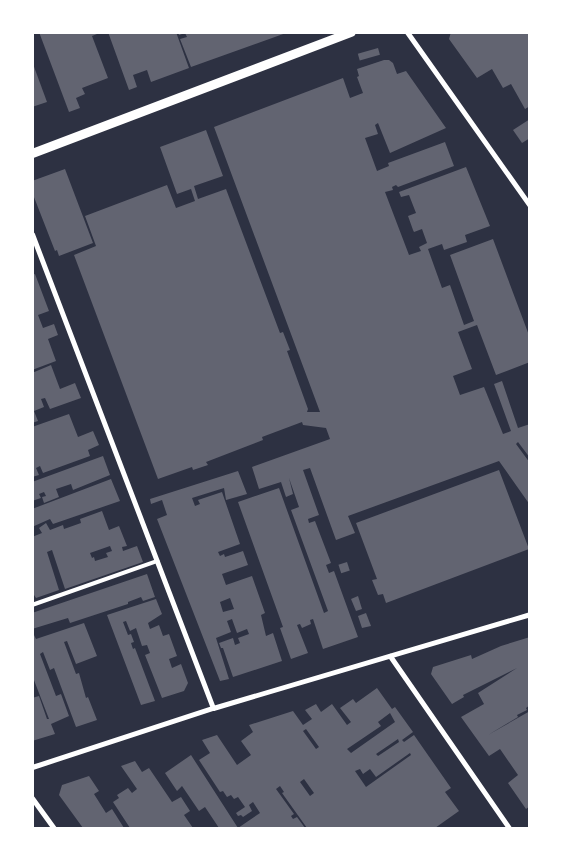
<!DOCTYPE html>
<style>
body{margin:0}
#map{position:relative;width:562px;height:861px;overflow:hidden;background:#2d3142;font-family:Barlow,sans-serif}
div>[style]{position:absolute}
.building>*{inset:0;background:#626471;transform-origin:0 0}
.service>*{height:4px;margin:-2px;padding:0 2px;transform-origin:2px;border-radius:2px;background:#fff}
.minor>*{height:5px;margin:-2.5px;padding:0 2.5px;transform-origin:2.5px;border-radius:2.5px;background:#fff}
.tertiary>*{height:9px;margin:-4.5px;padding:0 4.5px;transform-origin:4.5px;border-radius:4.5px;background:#fff}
span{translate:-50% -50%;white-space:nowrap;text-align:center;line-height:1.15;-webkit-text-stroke:4px #fff;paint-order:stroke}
.frame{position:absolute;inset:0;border:34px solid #fff;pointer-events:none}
</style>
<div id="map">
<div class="building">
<div style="clip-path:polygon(39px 32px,102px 32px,92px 36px,108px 78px,82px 88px,85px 94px,76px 98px,80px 108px,69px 112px)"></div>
<div style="clip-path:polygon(108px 32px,176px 32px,189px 68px,151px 82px,147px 70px,133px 75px,137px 87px,129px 90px)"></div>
<div style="clip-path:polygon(178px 32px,286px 32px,286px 33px,191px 67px,180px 39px,187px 37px,185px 33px,179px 35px)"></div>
<div style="clip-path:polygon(451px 32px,530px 32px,530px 106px,525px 109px,511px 84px,503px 88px,492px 69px,477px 78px,449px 39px)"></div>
<div style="left:378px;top:48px;width:7px;height:21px;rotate:74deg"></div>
<div style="clip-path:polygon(384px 60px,389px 60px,393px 63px,397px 74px,406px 71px,446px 128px,390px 153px,378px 123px,375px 125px,378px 134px,365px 138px,377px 171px,389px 166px,388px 163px,445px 142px,454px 166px,398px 187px,396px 185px,392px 187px,393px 190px,385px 192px,409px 255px,421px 251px,419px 247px,427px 243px,422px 229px,414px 232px,413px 230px,408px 216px,416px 213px,409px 195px,401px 197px,399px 192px,466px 167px,490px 226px,465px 235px,467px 242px,444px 250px,442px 244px,428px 249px,442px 288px,450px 285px,464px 325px,474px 321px,450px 255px,493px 239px,530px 338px,530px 362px,496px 375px,477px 325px,458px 332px,472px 369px,453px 376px,460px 395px,484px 387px,503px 434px,511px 431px,494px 384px,502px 381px,518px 428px,530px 424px,530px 458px,518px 442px,516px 444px,530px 463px,530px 505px,499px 461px,348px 516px,355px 533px,336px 540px,310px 468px,303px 470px,319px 515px,308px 519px,309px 523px,315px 521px,331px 563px,326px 565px,329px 573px,334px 571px,358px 637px,323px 649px,313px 619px,310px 620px,311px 624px,302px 628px,300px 624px,297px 625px,308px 653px,291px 659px,280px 628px,283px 627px,238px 502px,279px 488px,324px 613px,328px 611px,291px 510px,299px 507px,289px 478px,293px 494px,286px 497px,281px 482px,259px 489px,252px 467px,330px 439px,326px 428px,303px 425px,302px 422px,262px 437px,263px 440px,206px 462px,208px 465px,193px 470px,192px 467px,158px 479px,74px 255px,96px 246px,85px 216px,167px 185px,176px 208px,195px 201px,191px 189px,177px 194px,160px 147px,206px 130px,223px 176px,194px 186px,198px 199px,226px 189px,280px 333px,283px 332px,290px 350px,287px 351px,308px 409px,307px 412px,320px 412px,214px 127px,343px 78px,350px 98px,363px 93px,357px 77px,359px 76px,357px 69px)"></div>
<div style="clip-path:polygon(33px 64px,47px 102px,32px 107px,32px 65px)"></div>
<div style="clip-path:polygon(530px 119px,530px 138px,522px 143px,513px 130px)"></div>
<div style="clip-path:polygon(65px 169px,93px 243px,59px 256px,57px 250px,55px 251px,32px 192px,32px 181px)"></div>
<div style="clip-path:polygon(35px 274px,49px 311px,38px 315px,43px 328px,54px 324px,58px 335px,48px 339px,56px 361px,32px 370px,32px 275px)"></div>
<div style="clip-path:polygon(51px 365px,60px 389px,75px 383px,81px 398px,50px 409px,45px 398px,41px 399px,44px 407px,34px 411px,38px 421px,32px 423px,32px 373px)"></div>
<div style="clip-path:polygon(69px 414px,78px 437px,93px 431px,99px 445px,88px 450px,90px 456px,43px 473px,40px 466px,36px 468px,39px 475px,32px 477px,32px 427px)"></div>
<div style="clip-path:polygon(103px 456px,110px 475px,73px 490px,71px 484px,56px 489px,59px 497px,44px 503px,42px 497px,46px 496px,44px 492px,39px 494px,41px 498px,32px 501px,32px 482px)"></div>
<div style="clip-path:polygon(499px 470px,529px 549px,386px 603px,383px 594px,378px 595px,372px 580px,377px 579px,356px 523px)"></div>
<div style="clip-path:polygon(evenodd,238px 471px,247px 494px,226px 500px,224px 488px,192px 498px,195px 506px,200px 504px,198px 500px,222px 492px,240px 544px,218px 552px,220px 556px,224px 554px,225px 557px,243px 551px,248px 565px,222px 574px,226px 585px,252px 576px,265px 613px,261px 615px,266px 636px,273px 633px,282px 661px,233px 677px,223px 648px,221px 648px,219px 643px,233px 638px,235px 645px,240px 643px,238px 638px,249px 634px,247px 629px,237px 633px,232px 619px,227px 621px,231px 632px,216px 638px,229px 679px,220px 681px,157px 519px,167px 515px,162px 500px,151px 504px,150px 499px,238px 471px,230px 598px,234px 609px,223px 612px,220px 602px,230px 598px)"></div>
<div style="clip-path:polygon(111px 479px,120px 501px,53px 524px,50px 519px,32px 527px,32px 509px)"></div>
<div style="clip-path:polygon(evenodd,102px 511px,109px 530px,119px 526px,127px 546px,122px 547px,123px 551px,137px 546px,143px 562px,65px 589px,52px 550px,47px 552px,59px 590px,36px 598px,32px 592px,32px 537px,42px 533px,39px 528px,46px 523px,50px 530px,63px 525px,64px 529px,81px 523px,80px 519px,102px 511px,110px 546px,112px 551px,106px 553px,108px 557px,95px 561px,94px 557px,92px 558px,90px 553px,110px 546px)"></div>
<div style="left:347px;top:562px;width:9px;height:9px;rotate:72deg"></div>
<div style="clip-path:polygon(147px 574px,155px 597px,143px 601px,141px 597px,128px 602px,128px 604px,70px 623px,68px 618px,32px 629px,32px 613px)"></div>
<div style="clip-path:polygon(358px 596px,362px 609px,356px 611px,351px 599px)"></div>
<div style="clip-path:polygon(156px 599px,162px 614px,148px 623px,150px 629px,159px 625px,163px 636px,169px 634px,177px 656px,169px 659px,172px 668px,181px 664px,188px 683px,184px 691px,162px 698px,145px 655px,150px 653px,147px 645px,142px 646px,136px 628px,130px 631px,126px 621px,123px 622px,128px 635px,131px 634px,134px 642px,131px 643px,133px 649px,135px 648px,155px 701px,141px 705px,107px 615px)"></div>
<div style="clip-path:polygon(366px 613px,371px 626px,362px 628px,358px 616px)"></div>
<div style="clip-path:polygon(84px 623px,97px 656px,76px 664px,67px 641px,64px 642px,76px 674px,79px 673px,86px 698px,88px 697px,97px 720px,76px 727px,54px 668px,50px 670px,43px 652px,40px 654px,56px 696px,61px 694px,69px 716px,51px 724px,55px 734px,32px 741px,32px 698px,39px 696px,47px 719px,49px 719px,32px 675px,32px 631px,36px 639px)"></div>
<div style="clip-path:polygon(530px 637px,530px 705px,526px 708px,527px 710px,517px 715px,518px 717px,488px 735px,530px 711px,530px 806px,526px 809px,508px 783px,518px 775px,500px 749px,489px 756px,461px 717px,484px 704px,478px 693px,517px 668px,463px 695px,464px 697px,452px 704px,431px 674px,433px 667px,471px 655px,472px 659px,501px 646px)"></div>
<div style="clip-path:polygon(evenodd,377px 688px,392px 709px,395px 707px,413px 732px,402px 740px,404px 742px,414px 735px,451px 788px,445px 792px,459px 811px,435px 828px,307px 828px,282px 793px,284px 792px,280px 786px,276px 789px,294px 814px,291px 816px,293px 819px,297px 817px,305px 828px,219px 828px,205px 807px,199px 811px,182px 786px,177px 791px,165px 773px,191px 755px,238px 828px,260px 813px,253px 802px,249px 805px,252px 811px,243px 817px,241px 815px,238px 816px,236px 813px,245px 807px,238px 797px,234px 799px,231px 795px,227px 797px,223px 791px,220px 792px,199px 760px,210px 753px,202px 740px,217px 735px,237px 765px,251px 755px,241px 741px,253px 732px,249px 725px,293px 711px,303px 725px,312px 719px,305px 710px,316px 704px,321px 712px,332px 704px,347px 725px,351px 722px,340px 708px,353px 699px,356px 703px,377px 688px,390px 713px,395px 722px,351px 753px,347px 749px,381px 726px,378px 722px,390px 713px,377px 688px,306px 729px,319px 747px,316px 749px,303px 731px,306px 729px,377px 688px,398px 739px,399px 742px,378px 756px,376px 754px,398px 739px,377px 688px,410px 753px,411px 755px,366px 787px,355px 771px,360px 769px,363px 774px,370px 769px,376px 777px,410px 753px,377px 688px,304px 779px,314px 793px,310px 796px,300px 782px,304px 779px)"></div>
<div style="clip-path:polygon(135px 761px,142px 772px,149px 768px,172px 802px,181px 797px,190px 811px,184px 815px,193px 828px,130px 828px,113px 802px,119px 798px,117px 795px,128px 788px,132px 793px,137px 789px,121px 766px)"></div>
<div style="clip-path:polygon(89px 776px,99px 791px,94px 794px,106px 813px,112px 809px,124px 828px,83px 828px,59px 795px,62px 785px)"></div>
</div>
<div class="service">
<div style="left:32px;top:605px;width:133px;rotate:-19.4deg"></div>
</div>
<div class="minor">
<div style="left:407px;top:32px;width:213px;rotate:54.7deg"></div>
<div style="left:32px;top:234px;width:507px;rotate:69.1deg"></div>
<div style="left:390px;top:656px;width:209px;rotate:55.3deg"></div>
<div style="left:32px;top:767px;width:190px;rotate:-18.1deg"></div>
<div style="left:213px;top:708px;width:331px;rotate:-16.5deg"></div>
<div style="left:32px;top:798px;width:37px;rotate:54deg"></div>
</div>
<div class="tertiary">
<div style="left:32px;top:153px;width:341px;rotate:-20.8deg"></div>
</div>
<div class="frame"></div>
</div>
